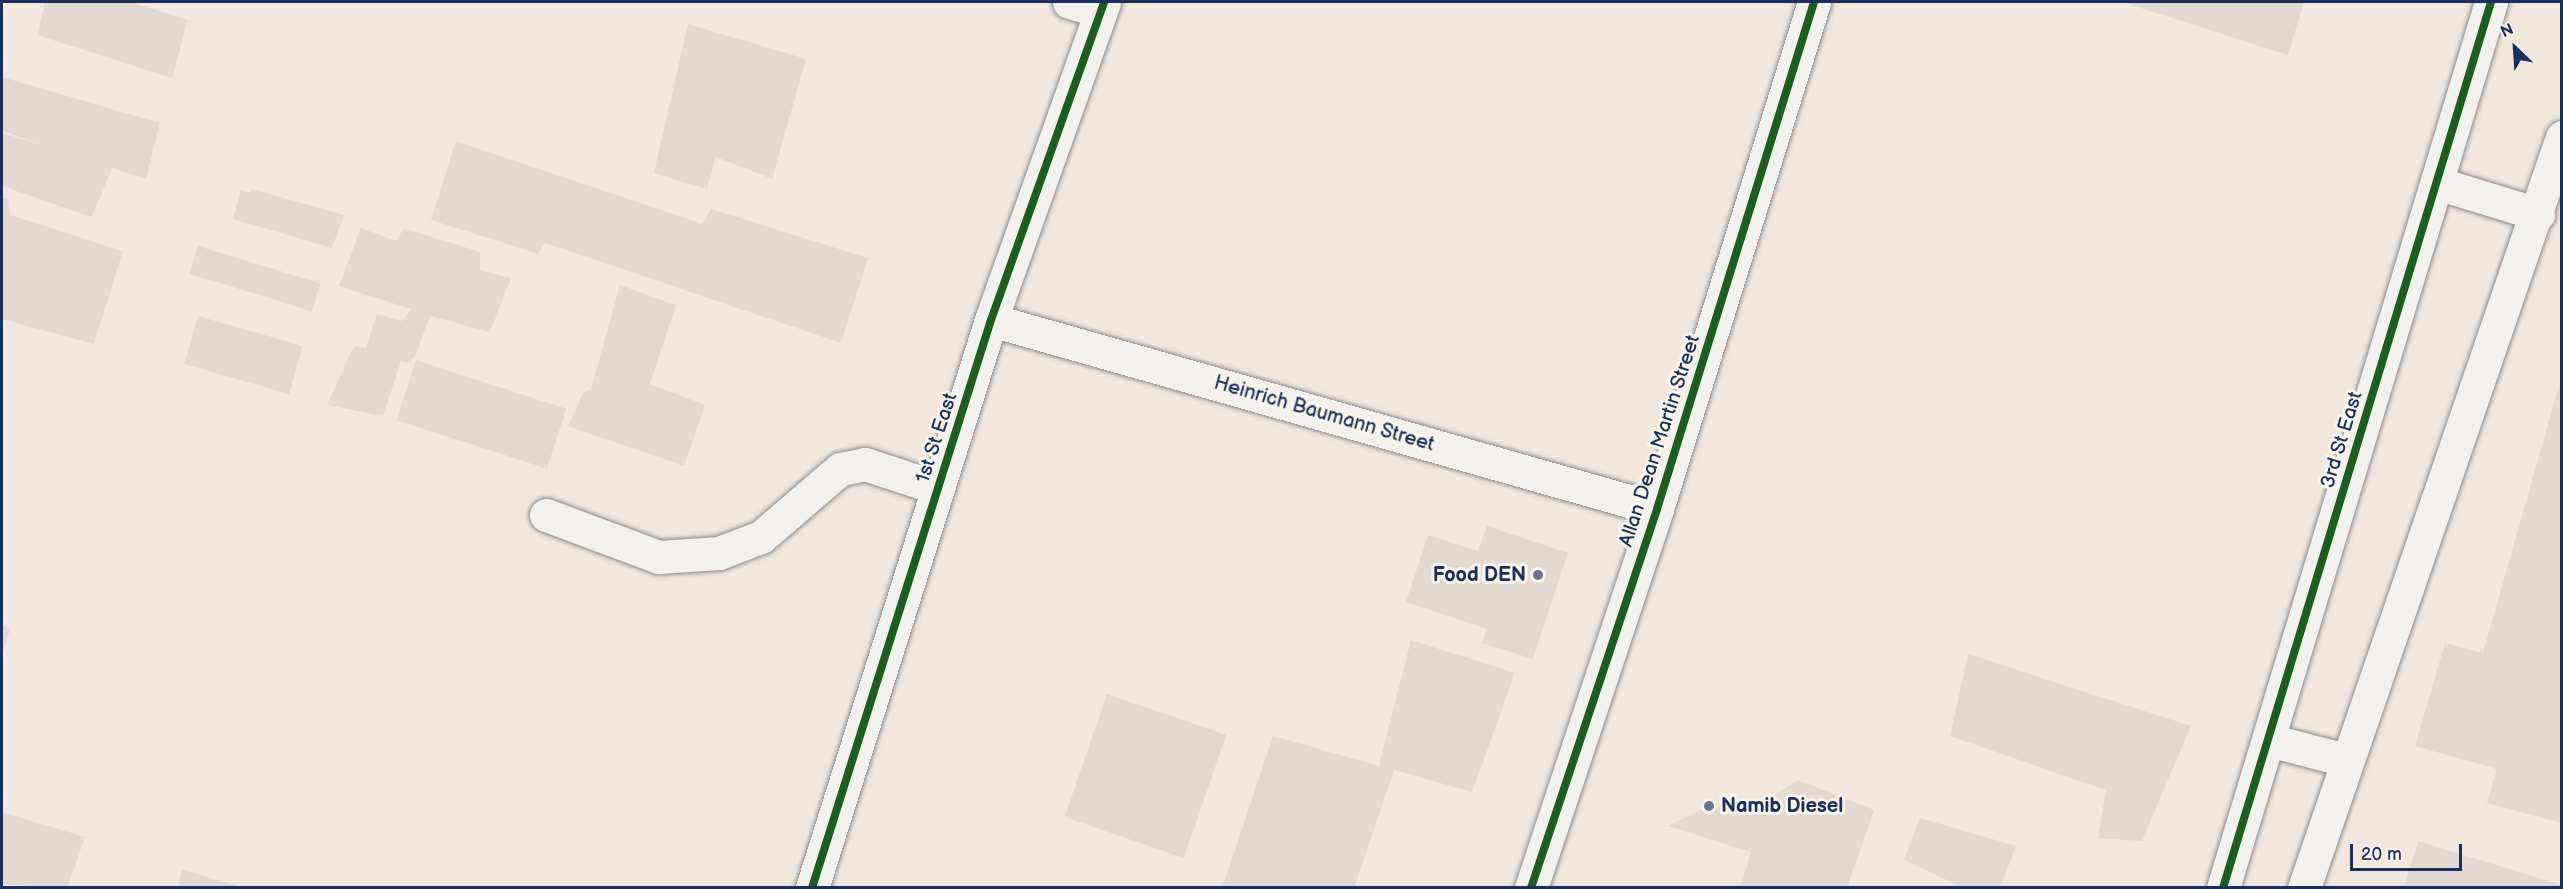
<!DOCTYPE html>
<style>
body{margin:0}
#map{position:relative;width:2563px;height:889px;overflow:hidden;background:#f4f2ec;font-family:"Balsamiq Sans",sans-serif}
div>[style]{position:absolute}
.built>*{inset:0;background:#f1e7dc;transform-origin:0 0}
.building>*{inset:0;background:#e2d9d1;transform-origin:0 0}
.roads{filter:drop-shadow(0 0 2px #898c92) drop-shadow(0 0 2px #898c92)}
.minor>*{height:33px;margin:-16.5px;padding:0 16.5px;transform-origin:16.5px;border-radius:16.5px;background:#f2f1ed}
.cycleway>*{height:8px;margin:-4px;padding:0 4px;transform-origin:4px;border-radius:4px;background:#1b5e20}
.dots>*{width:16px;height:16px;translate:-50% -50%;box-sizing:border-box;border:3px solid #f7f3e8;border-radius:50%}
span{translate:-50% -50%;white-space:nowrap;text-align:center;line-height:1.15;-webkit-text-stroke:6px #f7f3e8;paint-order:stroke}
.street-label{font-size:20px;color:#1b2f5e}
.poi-label{font-size:20px;color:#1b2f5e;font-weight:700}
.right{translate:-100% -50%;text-align:right}
.left{translate:0 -50%;text-align:left}
.frame{position:absolute;inset:0;border:3px solid #1b2f5e;pointer-events:none}
.north{position:absolute;left:2485px;top:18px;width:60px;height:60px;-webkit-text-stroke:4px #f7f3e8;paint-order:stroke;rotate:335deg;font-size:16px;font-weight:700;line-height:24px;text-align:center;color:#1b2f5e}
.north::after{content:'';display:block;margin:auto;width:21px;height:27px;background:#1b2f5e;clip-path:polygon(50% 0,100% 100%,50% 72%,0 100%)}
.scale{position:absolute;left:2350px;top:844px;width:112px;height:27px;box-sizing:border-box;border:3px solid #1b2f5e;border-top:0;padding-left:8px;font-size:18px;line-height:21px;white-space:nowrap;color:#1b2f5e;-webkit-text-stroke:4px #f7f3e8;paint-order:stroke}
</style>
<div id="map">
<div class="built">
<div style="left:2px;top:2px;width:2559px;height:885px"></div>
</div>
<div class="building">
<div style="clip-path:polygon(45px 2px,130px 2px,188px 20px,172px 78px,37px 35px)"></div>
<div style="clip-path:polygon(2122px 2px,2304px 2px,2288px 55px)"></div>
<div style="clip-path:polygon(688px 24px,806px 59px,772px 179px,716px 157px,707px 189px,654px 173px)"></div>
<div style="clip-path:polygon(2px 77px,160px 123px,146px 179px,112px 168px,92px 217px,2px 186px,2px 133px,51px 148px,2px 131px)"></div>
<div style="clip-path:polygon(456px 141px,702px 224px,711px 209px,868px 258px,841px 343px,545px 243px,538px 254px,431px 220px)"></div>
<div style="clip-path:polygon(252px 189px,344px 215px,332px 248px,233px 219px,241px 190px,250px 193px)"></div>
<div style="clip-path:polygon(2px 198px,9px 200px,10px 215px,123px 251px,94px 344px,2px 319px)"></div>
<div style="clip-path:polygon(361px 228px,396px 241px,404px 228px,480px 252px,480px 270px,511px 278px,490px 332px,430px 316px,415px 356px,407px 363px,401px 361px,383px 416px,327px 405px,354px 346px,366px 348px,377px 314px,402px 321px,411px 309px,339px 286px)"></div>
<div style="left:198px;top:246px;width:128px;height:29px;rotate:17deg"></div>
<div style="clip-path:polygon(620px 285px,676px 305px,650px 384px,705px 405px,684px 466px,568px 426px,583px 393px,591px 389px)"></div>
<div style="left:198px;top:316px;width:109px;height:50px;rotate:16deg"></div>
<div style="left:416px;top:360px;width:158px;height:63px;rotate:18deg"></div>
<div style="clip-path:polygon(2562px 375px,2562px 823px,2487px 803px,2497px 769px,2415px 746px,2445px 643px,2483px 653px)"></div>
<div style="clip-path:polygon(1487px 526px,1568px 553px,1533px 659px,1482px 643px,1487px 629px,1406px 602px,1428px 535px,1478px 551px)"></div>
<div style="clip-path:polygon(2px 626px,10px 629px,2px 655px)"></div>
<div style="clip-path:polygon(1411px 640px,1515px 673px,1472px 792px,1394px 770px,1354px 888px,1222px 888px,1273px 736px,1379px 766px)"></div>
<div style="clip-path:polygon(1968px 654px,2191px 726px,2142px 841px,2098px 838px,2106px 790px,1950px 736px)"></div>
<div style="left:1107px;top:694px;width:126px;height:130px;rotate:19deg"></div>
<div style="clip-path:polygon(1798px 780px,1874px 810px,1847px 888px,1740px 888px,1751px 852px,1668px 826px,1709px 806px,1750px 811px)"></div>
<div style="clip-path:polygon(2px 812px,85px 837px,67px 888px,2px 884px)"></div>
<div style="clip-path:polygon(1920px 818px,2016px 846px,2000px 888px,1964px 888px,1904px 860px)"></div>
<div style="clip-path:polygon(2418px 841px,2562px 885px,2562px 888px,2404px 888px)"></div>
<div style="clip-path:polygon(182px 870px,242px 887px,242px 888px,178px 888px)"></div>
</div>
<div class="roads">
<div class="minor">
<div style="left:1069px;top:2px;width:32px;rotate:16deg"></div>
<div style="left:2437px;top:183px;width:106px;rotate:17.1deg"></div>
<div style="left:991px;top:320px;width:692px;rotate:15.84deg"></div>
<div style="left:546px;top:515px;width:121px;rotate:20.4deg"></div>
<div style="left:659px;top:557px;width:60px;rotate:-3.8deg"></div>
<div style="left:719px;top:553px;width:45px;rotate:-20.9deg"></div>
<div style="left:761px;top:537px;width:104px;rotate:-40.7deg"></div>
<div style="left:840px;top:469px;width:25px;rotate:-11deg"></div>
<div style="left:865px;top:464px;width:77px;rotate:18.2deg"></div>
<div style="left:2269px;top:740px;width:80px;rotate:14.6deg"></div>
<div style="left:812px;top:888px;width:596px;rotate:-72.51deg"></div>
<div style="left:991px;top:320px;width:337px;rotate:-70.4deg"></div>
<div style="left:1531px;top:888px;width:399px;rotate:-71.6deg"></div>
<div style="left:1657px;top:509px;width:531px;rotate:-72.79deg"></div>
<div style="left:2223px;top:888px;width:926px;rotate:-73.17deg"></div>
<div style="left:2304px;top:888px;width:794px;rotate:-71.04deg"></div>
</div>
</div>
<div class="cycleway">
<div style="left:812px;top:888px;width:596px;rotate:-72.51deg"></div>
<div style="left:991px;top:320px;width:337px;rotate:-70.4deg"></div>
<div style="left:1531px;top:888px;width:399px;rotate:-71.6deg"></div>
<div style="left:1657px;top:509px;width:531px;rotate:-72.79deg"></div>
<div style="left:2223px;top:888px;width:926px;rotate:-73.17deg"></div>
</div>
<div class="dots">
<div style="left:1538px;top:575px;background:#677390"></div>
<div style="left:1709px;top:806px;background:#677390"></div>
</div>
<div class="street-label">
<span style="left:1324px;top:414px;rotate:16deg">Heinrich Baumann Street</span>
<span style="left:937px;top:438px;rotate:-72deg">1st St East</span>
<span style="left:2342px;top:440px;rotate:-73deg">3rd St East</span>
<span style="left:1660px;top:441px;rotate:-72deg">Allan Dean Martin Street</span>
</div>
<div class="poi-label">
<span class="right" style="left:1526px;top:575px">Food DEN</span>
<span class="left" style="left:1721px;top:806px">Namib Diesel</span>
</div>
<div class="frame"></div>
<div class="north">N</div>
<div class="scale">20 m</div>
</div>
